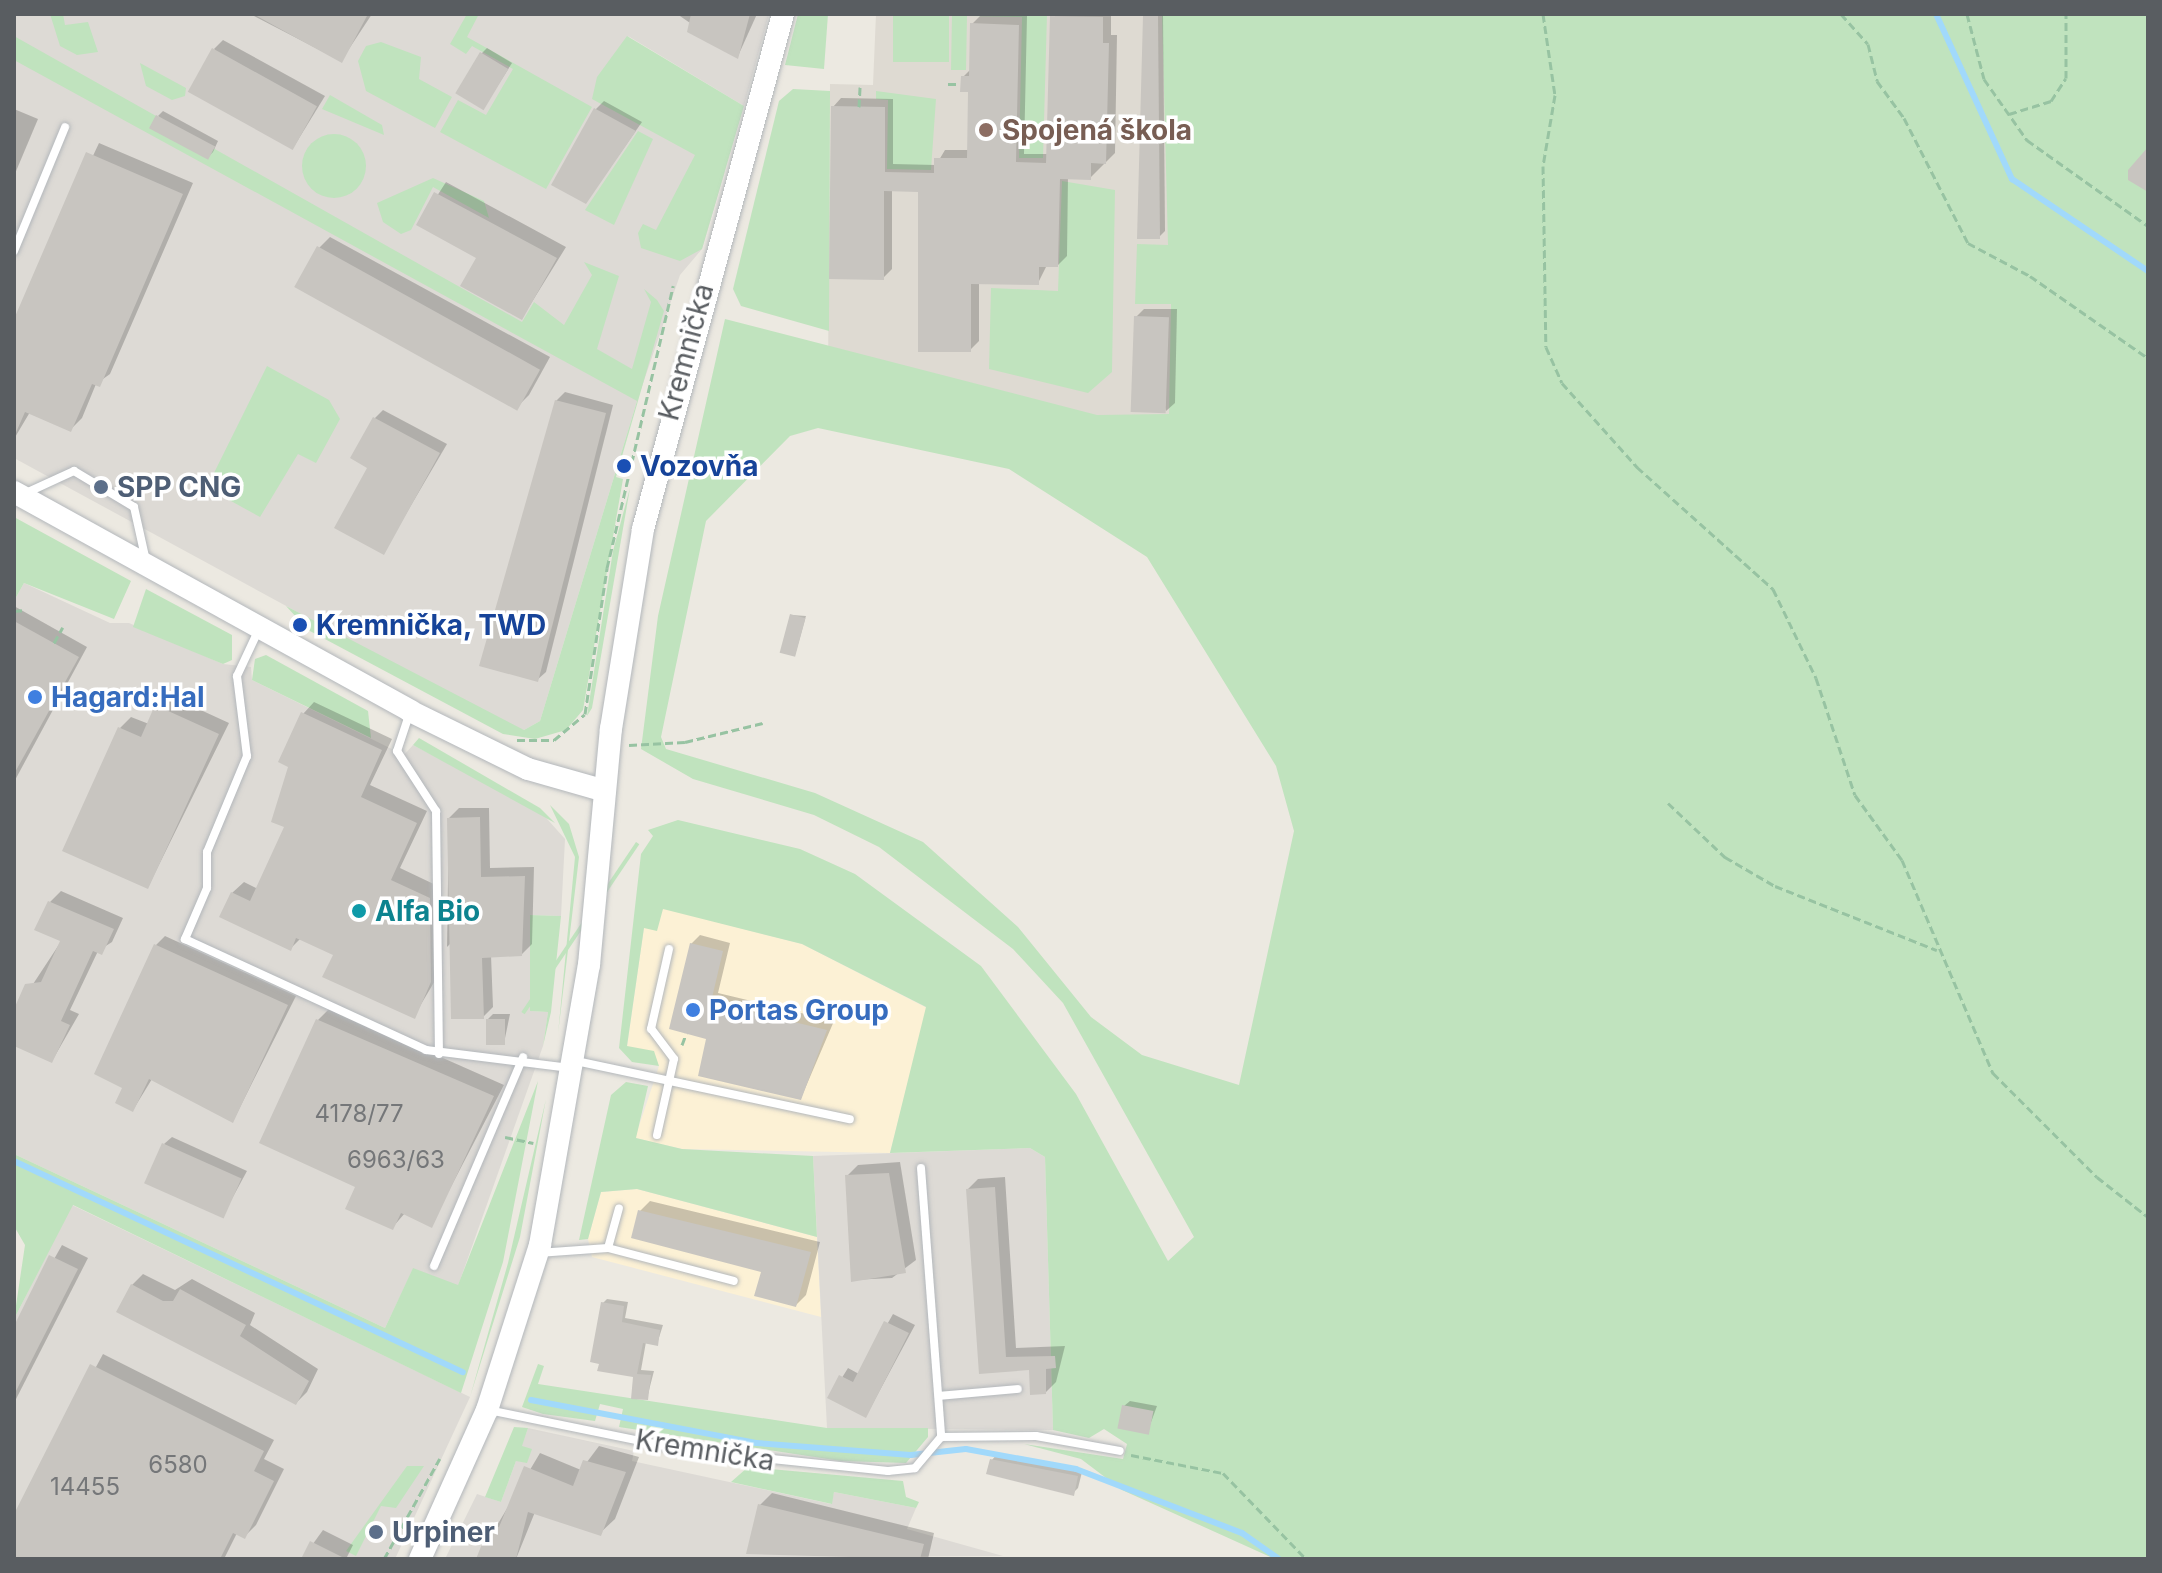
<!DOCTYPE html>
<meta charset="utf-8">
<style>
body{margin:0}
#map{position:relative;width:2162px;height:1573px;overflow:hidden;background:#ece9e1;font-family:Inter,sans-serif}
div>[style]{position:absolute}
.commercial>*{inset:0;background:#fcf1d5}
.industrial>*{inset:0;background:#dddad5}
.education>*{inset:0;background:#dedad2}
.green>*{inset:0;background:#c0e3be;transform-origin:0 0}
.round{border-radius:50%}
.shadow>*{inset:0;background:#0003}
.stream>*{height:6px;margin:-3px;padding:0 3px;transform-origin:3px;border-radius:3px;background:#a1d9fb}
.building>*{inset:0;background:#c8c5c0;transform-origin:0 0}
.path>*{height:3px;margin-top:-1.5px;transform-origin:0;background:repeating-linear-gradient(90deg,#97c3a2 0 8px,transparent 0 12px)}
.roads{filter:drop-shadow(0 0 2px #b3b7bb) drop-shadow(0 0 2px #b3b7bb)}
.lane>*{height:8px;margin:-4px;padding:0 4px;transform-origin:4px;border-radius:4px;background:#fff}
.secondary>*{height:22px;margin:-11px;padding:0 11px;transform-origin:11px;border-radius:11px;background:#fff}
.dots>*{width:22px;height:22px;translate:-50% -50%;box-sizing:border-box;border:4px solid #fff;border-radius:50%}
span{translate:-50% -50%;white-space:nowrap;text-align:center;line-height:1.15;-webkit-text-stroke:7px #fff;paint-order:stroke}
.number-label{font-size:24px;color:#757779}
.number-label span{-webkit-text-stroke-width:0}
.education-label{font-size:28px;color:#785e54;font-weight:700}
.left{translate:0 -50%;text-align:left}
.street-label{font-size:28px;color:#595d61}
.transit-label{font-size:28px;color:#164399;font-weight:700}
.service-label{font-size:28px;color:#4e5e75;font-weight:700}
.shop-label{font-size:28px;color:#366cbe;font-weight:700}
.culture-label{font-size:28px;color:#0d838f;font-weight:700}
.frame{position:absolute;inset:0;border:16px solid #595d61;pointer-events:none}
</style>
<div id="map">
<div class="commercial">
<div style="clip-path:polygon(662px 908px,802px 944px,927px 1008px,890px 1153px,682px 1149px,635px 1138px,659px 1066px,627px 1047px,644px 927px)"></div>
<div style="clip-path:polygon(637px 1189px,817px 1237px,821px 1317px,592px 1257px,588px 1239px,601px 1192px)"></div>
</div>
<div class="industrial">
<div style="clip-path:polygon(14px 14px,769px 14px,744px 106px,628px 36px,725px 171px,702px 249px,680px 275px,637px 401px,540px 721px,524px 730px,507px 726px,14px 458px)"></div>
<div style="clip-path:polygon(24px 583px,110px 623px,129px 623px,223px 664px,251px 667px,252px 680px,404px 755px,413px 745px,540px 811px,565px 839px,561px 916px,530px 915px,531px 1011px,548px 1012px,543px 1046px,458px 1286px,413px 1269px,385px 1328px,14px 1154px,14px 601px)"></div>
<div style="clip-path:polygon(1030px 1148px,1045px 1157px,1053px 1430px,827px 1428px,813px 1156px)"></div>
<div style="clip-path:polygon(72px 1205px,470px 1397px,395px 1559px,14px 1559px,14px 1319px)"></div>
<div style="clip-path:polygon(528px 1428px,634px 1451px,632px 1461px,831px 1504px,834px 1492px,916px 1508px,907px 1529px,1003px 1556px,445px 1559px,477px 1494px,501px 1502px)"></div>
</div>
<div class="education">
<div style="clip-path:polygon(876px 14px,1183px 14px,1198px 474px,828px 380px,830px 84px,873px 85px)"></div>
</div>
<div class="green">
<div style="clip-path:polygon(50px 14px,63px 14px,65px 25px,88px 22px,98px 52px,77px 55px,60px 46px)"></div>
<div style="clip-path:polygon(467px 14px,479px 14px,467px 37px,592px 107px,546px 189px,440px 132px,458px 100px,486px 115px,513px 69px,472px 46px,466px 54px,450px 44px)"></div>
<div style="clip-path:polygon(798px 14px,828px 14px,824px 69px,785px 65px)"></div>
<div style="left:893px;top:14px;width:56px;height:48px"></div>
<div style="clip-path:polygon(952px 14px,1047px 14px,1043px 158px,1019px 158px,1022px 17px,967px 16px,966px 70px,951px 70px)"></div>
<div style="clip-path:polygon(evenodd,1162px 14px,2148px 14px,2148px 1559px,1275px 1559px,1122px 1490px,1081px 1459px,1024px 1444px,1123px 1459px,1127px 1444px,1104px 1429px,1089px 1438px,1053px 1430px,1045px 1157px,1030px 1148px,890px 1153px,926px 1007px,802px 944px,663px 909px,657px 931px,644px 928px,627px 1046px,654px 1051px,659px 1066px,632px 1062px,619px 1048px,641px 854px,653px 836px,648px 830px,678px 820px,800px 849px,855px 874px,981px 966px,1076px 1094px,1168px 1261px,1194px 1237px,1063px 1003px,1013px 949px,879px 847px,814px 815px,693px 779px,641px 749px,658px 616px,725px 319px,1097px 415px,1169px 414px,1171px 304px,1135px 304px,1137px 244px,1168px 245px,1162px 14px,818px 428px,1009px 469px,1147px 557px,1276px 766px,1294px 831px,1239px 1085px,1142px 1055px,1091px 1017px,1018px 927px,923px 842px,815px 793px,666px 749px,661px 737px,706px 521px,790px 436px,818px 428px)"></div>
<div style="clip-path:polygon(14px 36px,522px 322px,534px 302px,564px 325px,592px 275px,584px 262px,619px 276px,597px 349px,632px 369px,651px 302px,644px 289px,657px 300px,664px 311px,616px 477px,623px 479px,583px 710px,566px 730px,535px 739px,503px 734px,308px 630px,286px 606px,524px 730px,540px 721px,637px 401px,14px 60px)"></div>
<div style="clip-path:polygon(627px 36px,744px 106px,702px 249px,680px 261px,641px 248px,638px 233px,643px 224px,656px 230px,695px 155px,592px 99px,597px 77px)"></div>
<div style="clip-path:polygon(381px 42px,421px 57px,419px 79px,452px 97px,435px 128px,366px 91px,358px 61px,366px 46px)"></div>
<div style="clip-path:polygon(140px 63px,186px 88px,185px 96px,172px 100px,146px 86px)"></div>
<div style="clip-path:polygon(793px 89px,830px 91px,829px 331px,741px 306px,733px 289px,779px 101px)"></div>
<div style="clip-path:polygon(876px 91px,936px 99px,931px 170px,887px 169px,888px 100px,876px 99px)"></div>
<div style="clip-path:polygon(330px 95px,382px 125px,384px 135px,322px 109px)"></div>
<div style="clip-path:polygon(638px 131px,653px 139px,614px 225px,585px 210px)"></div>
<div class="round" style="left:302px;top:134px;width:64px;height:64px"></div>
<div style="clip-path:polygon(433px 178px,484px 201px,489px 218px,433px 187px,411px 230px,401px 234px,383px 222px,377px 203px)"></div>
<div style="clip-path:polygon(1062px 181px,1115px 190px,1112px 372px,1088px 393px,989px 369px,991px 288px,1058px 291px)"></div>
<div style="clip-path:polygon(267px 366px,329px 400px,340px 419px,316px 463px,298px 454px,260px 517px,211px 490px,210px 481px)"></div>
<div style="clip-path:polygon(630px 488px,592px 708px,587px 716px,613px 551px)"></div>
<div style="clip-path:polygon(14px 517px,131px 581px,114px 619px,24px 583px,14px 601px)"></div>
<div style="clip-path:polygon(146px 589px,232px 635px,232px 660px,223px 664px,133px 627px)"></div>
<div style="clip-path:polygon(266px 655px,368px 711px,371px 738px,252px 680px,255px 659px)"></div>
<div style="clip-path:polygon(419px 738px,540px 808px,555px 823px,413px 745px)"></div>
<div style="clip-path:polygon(550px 805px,569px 824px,579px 857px,558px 1034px,575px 857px)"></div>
<div style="left:636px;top:842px;width:4px;height:205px;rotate:34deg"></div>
<div style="clip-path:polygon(530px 915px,561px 916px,551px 1012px,543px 1046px,548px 1012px,530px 1011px)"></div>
<div style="clip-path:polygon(538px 1081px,503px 1262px,461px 1393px,73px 1205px,14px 1319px,25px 1245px,14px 1226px,14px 1154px,385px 1328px,413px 1268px,458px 1285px)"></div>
<div style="clip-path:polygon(626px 1082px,648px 1086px,636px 1138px,682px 1149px,813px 1156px,817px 1237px,637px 1189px,601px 1192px,588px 1239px,579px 1240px,611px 1095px)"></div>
<div style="clip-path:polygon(546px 1099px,520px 1237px,470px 1397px,508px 1263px)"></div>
<div style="clip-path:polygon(538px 1364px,544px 1366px,538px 1384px,827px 1428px,928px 1428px,928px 1437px,906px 1463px,841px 1461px,619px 1427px,623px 1409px,600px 1404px,595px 1421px,543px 1414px,522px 1407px)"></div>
<div style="clip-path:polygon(514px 1427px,528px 1428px,522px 1446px,532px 1449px,527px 1463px,516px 1461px,501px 1502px,485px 1497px)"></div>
<div style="clip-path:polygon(407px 1466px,424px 1466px,396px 1508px,381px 1506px,356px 1556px,346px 1551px)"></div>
<div style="clip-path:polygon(748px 1467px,903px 1481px,906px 1497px,919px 1502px,916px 1508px,834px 1492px,832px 1504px,731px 1482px)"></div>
</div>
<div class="shadow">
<div style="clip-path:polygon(250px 14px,372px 14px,341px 61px)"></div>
<div style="clip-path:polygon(677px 14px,757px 14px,738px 56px)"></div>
<div style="clip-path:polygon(1055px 14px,1111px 14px,1111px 35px,1117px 35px,1115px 153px,1090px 178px,1068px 177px,1067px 256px,1058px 265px,1047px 265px,1038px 283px,979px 282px,979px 341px,970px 350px,920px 190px,892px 190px,892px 269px,883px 278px,833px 107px,841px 98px,893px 99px,893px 164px,936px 165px,945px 150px,969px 150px,970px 90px,963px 77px,971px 69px,972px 24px,981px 15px,1027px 16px,1024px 154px,1048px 154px)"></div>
<div style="clip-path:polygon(1148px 14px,1163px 14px,1165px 231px,1159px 237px)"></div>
<div style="clip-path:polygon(223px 40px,325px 96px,293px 148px,214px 49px)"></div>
<div style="clip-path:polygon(487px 48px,512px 63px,484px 107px,482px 53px)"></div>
<div style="clip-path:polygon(604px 101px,642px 122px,586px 202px,596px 109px)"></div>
<div style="clip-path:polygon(14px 109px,38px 119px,14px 176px)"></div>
<div style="clip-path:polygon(163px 111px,218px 141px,213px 152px,208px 157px,158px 116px)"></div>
<div style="clip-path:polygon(99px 143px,193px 183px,110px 374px,96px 384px,82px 418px,71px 429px,30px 412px,14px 439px,14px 324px)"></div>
<div style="clip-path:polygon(446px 182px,566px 247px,522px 318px,478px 257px,419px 224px)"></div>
<div style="clip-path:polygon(330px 237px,550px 357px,529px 395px,518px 406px,319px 248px)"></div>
<div style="clip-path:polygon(1144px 309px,1177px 309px,1175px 403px,1166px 411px,1136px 317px)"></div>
<div style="clip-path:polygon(565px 392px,613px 405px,546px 672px,537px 680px,556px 401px)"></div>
<div style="clip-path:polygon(383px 410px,447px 444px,383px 553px,375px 418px)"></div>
<div style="clip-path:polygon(14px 606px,87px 647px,14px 782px)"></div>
<div style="clip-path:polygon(792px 615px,806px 616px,795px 655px)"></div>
<div style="clip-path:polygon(168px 695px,229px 723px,148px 887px,120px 728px,131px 717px,149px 724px)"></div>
<div style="clip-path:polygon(314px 702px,392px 739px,370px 785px,427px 811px,400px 868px,440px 887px,442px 969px,414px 1016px,335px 954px,301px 938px,290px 949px,232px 893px,244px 882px,258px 889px,286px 826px,303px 714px)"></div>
<div style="clip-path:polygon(459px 808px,489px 808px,490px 868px,534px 867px,532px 944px,522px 954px,491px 955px,493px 1007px,483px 1017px,451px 943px,447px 947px,449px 818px)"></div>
<div style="clip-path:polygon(61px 891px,123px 918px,112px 942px,98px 951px,70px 1010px,79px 1014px,52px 1061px,14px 1044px,14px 1013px,62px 940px,50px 902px)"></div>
<div style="clip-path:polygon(700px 935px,730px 943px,718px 993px,834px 1021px,801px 1098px,709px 1037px,691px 944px)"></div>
<div style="clip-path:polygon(165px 936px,296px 996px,233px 1121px,152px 1079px,133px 1110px,125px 1087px,156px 945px)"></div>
<div style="clip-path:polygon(330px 1008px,504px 1085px,431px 1225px,405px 1213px,392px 1228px,357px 1186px,318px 1020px)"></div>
<div style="clip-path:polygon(493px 1014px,510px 1014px,504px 1043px,488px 1019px)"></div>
<div style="clip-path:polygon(172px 1137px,247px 1171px,222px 1217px,164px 1144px)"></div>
<div style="clip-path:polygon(900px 1162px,916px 1260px,892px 1278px,852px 1280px,847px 1176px,858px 1165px)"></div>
<div style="clip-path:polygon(1005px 1177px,1016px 1348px,1065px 1346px,1056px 1382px,1046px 1392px,1031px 1368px,981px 1372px,968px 1189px,978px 1179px)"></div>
<div style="clip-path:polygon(650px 1201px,820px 1242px,806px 1295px,796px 1305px,763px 1270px,640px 1211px)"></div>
<div style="clip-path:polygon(62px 1245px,88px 1258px,14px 1403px,14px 1330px)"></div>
<div style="clip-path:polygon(143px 1274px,175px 1290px,192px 1279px,255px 1313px,250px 1325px,318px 1369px,307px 1392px,296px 1403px,132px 1285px)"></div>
<div style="clip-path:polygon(607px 1299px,628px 1302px,625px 1318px,663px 1325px,657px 1344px,646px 1342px,641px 1370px,654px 1371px,647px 1398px,603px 1303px)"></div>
<div style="clip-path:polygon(893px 1314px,915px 1325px,866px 1416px,830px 1397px,848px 1368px,859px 1374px)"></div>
<div style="clip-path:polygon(103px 1354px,274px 1440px,264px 1459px,284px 1469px,256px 1525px,244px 1537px,237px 1533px,224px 1559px,14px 1559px,14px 1519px)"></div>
<div style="clip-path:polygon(1130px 1401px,1157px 1406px,1147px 1433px,1124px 1406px)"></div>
<div style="clip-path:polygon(599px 1446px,639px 1457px,615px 1519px,600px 1533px,535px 1512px,516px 1559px,477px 1559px,540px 1453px,581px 1470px)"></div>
<div style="clip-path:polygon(997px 1454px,1082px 1472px,1078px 1488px,1073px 1493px,992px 1460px)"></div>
<div style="clip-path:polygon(772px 1493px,934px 1533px,928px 1559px,749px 1552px,760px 1505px)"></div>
<div style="clip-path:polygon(323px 1530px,353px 1545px,346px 1559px,302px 1559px)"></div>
</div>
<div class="stream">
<div style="left:1936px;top:14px;width:182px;rotate:65.3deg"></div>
<div style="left:2012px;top:179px;width:164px;rotate:34.1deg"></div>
<div style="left:14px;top:1161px;width:496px;rotate:25.2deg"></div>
<div style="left:531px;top:1400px;width:229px;rotate:10.8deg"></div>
<div style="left:756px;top:1443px;width:155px;rotate:4.4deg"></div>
<div style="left:911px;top:1455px;width:55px;rotate:-6.2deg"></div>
<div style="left:966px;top:1449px;width:112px;rotate:10.3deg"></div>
<div style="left:1076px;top:1469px;width:178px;rotate:21.1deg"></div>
<div style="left:1242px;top:1533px;width:45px;rotate:35.1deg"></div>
</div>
<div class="building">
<div style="clip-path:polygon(253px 14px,368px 14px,342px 63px)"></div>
<div style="clip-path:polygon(691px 14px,750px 14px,738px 59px,687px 32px)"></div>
<div style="clip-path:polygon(1050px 16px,1103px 17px,1103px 43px,1109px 43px,1106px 164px,1091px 163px,1091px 180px,1060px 179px,1058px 267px,1039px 267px,1039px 285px,971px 284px,971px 352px,918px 352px,918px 192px,884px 191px,884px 280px,829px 279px,831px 106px,885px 107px,885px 172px,934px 173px,934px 158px,967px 158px,968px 92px,960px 92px,961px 76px,969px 76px,970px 23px,1019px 25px,1016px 162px,1046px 163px)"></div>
<div style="clip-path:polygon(1143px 16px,1158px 16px,1160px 239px,1137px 239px)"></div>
<div style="left:212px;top:48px;width:120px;height:50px;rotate:29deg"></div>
<div style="left:480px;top:52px;width:33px;height:48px;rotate:31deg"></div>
<div style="clip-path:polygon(594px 108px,636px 131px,586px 204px,551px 185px)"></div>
<div style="left:156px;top:115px;width:67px;height:15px;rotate:28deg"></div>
<div style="clip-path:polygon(2148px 147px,2148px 192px,2128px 180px,2128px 170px)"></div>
<div style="clip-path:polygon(86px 152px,183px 194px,100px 387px,92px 384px,71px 432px,25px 412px,14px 437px,14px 319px)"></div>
<div style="clip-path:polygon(434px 192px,557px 258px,522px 320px,460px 286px,476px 258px,416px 225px)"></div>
<div style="left:317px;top:246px;width:255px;height:47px;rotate:29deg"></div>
<div style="left:1134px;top:316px;width:35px;height:96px;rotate:2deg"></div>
<div style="clip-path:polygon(555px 400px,606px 413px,538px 682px,479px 666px)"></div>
<div style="clip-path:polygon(373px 417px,440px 453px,384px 555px,334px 528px,367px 468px,350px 458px)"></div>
<div style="left:790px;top:614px;width:16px;height:40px;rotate:15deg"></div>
<div style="clip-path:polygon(14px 621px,79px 657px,14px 774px)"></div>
<div style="clip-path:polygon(155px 705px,219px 734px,148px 889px,62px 851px,118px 727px,141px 737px)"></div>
<div style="clip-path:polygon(301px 712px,382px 750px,361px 797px,417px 823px,391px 880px,430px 898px,431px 982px,415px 1019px,322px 977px,333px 955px,296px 938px,291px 951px,219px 917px,231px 892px,250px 901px,284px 827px,271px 822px,288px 767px,278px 762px)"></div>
<div style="clip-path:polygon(480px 817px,481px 877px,525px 876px,522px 956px,482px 958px,484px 1019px,451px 1019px,447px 818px)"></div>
<div style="clip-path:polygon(48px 901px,114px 929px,102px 955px,93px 951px,61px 1021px,70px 1025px,52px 1063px,14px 1046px,14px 1009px,25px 984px,41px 982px,60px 941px,34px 930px)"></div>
<div style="clip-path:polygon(690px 943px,723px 951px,711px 1002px,827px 1030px,801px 1100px,698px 1076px,706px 1039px,669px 1029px)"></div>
<div style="clip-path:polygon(154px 944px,288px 1005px,233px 1123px,149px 1079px,133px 1112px,115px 1103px,122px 1088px,94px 1074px)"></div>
<div style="clip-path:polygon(316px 1019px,494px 1096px,432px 1228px,401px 1213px,393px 1230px,345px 1209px,355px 1187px,259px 1143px)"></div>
<div style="left:486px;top:1019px;width:19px;height:26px"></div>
<div style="left:162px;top:1143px;width:87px;height:44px;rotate:24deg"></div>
<div style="clip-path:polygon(889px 1173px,906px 1273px,851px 1282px,845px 1175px)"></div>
<div style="clip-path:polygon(995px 1187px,1006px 1357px,1055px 1356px,1056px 1368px,1046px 1369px,1046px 1394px,1030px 1395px,1029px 1370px,979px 1374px,966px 1189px)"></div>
<div style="clip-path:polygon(638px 1210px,811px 1252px,796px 1307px,754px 1296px,761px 1272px,631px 1238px)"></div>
<div style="clip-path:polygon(49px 1255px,78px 1269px,14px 1395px,14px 1326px)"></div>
<div style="clip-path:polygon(131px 1284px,163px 1301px,173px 1301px,180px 1289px,246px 1325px,240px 1336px,309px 1381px,296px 1405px,116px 1312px)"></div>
<div style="clip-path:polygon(601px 1302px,624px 1306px,622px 1322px,660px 1330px,658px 1346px,643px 1343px,637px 1374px,651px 1375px,648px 1400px,631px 1399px,633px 1377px,597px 1371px,599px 1364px,590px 1362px)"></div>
<div style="clip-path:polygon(884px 1321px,909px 1333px,866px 1418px,827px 1398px,839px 1375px,853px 1382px)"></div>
<div style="clip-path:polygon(90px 1364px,264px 1451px,254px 1471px,274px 1481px,245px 1539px,233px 1533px,220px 1559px,14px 1559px,14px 1514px)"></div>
<div style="left:1122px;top:1405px;width:32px;height:24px;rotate:11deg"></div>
<div style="clip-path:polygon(990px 1459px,1078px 1476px,1074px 1496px,986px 1474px)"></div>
<div style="clip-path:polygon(583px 1460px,626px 1472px,601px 1536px,528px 1512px,516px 1559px,476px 1559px,490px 1524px,499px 1527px,524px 1466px,573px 1486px)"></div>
<div style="clip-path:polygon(758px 1504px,924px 1544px,920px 1559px,746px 1554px)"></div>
<div style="clip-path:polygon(310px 1541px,346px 1559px,301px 1559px)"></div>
</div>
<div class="path">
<div style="left:1543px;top:14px;width:82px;rotate:81.6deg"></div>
<div style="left:1555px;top:95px;width:72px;rotate:99.6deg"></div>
<div style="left:1543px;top:166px;width:181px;rotate:89.1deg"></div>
<div style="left:1546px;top:347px;width:39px;rotate:66deg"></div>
<div style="left:1562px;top:383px;width:113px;rotate:48.2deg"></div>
<div style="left:1637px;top:467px;width:183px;rotate:41.9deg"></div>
<div style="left:1773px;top:589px;width:99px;rotate:64.2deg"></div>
<div style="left:1816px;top:678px;width:123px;rotate:71.6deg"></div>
<div style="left:1855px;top:795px;width:80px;rotate:54.1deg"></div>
<div style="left:1902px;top:860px;width:232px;rotate:66.9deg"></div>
<div style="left:1993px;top:1073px;width:147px;rotate:45deg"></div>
<div style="left:2097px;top:1177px;width:65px;rotate:38.1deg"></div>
<div style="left:1841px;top:14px;width:40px;rotate:48deg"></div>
<div style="left:1868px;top:44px;width:38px;rotate:76deg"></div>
<div style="left:1877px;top:81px;width:46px;rotate:53.9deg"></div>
<div style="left:1904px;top:118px;width:140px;rotate:62.9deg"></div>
<div style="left:1968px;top:243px;width:70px;rotate:28deg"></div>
<div style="left:2030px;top:276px;width:144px;rotate:34.8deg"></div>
<div style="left:1967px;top:14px;width:67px;rotate:75.3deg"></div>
<div style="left:1984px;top:79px;width:75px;rotate:54.8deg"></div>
<div style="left:2027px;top:140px;width:148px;rotate:35.4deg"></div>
<div style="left:948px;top:84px;width:12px"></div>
<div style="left:859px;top:107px;width:20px;rotate:-87deg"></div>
<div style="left:2009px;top:114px;width:44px;rotate:-17.2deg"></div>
<div style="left:2051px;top:101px;width:27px;rotate:-57deg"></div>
<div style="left:2066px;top:78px;width:64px;rotate:-90deg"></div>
<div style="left:14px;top:611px;width:12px;rotate:-5deg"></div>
<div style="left:54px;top:643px;width:18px;rotate:-61deg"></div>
<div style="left:517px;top:740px;width:37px"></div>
<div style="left:554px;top:740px;width:40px;rotate:-40deg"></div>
<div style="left:585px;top:714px;width:148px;rotate:-81.4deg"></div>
<div style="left:607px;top:568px;width:290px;rotate:-76.8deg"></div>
<div style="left:629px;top:745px;width:56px;rotate:-3.1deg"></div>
<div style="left:685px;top:742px;width:80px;rotate:-13.7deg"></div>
<div style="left:1668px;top:803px;width:79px;rotate:43.5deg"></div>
<div style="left:1725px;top:857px;width:58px;rotate:30.1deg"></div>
<div style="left:1775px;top:886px;width:174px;rotate:21.6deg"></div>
<div style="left:682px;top:1045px;width:12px;rotate:-70deg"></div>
<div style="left:505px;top:1137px;width:29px;rotate:12deg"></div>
<div style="left:1131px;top:1455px;width:94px;rotate:11.1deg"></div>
<div style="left:1223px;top:1473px;width:120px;rotate:46deg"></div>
<div style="left:384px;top:1559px;width:115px;rotate:-61deg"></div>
</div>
<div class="roads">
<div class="lane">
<div style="left:14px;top:251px;width:134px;rotate:-67.6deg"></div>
<div style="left:26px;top:493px;width:53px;rotate:-24.6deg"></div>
<div style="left:74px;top:471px;width:70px;rotate:31deg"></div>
<div style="left:134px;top:507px;width:55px;rotate:77.5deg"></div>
<div style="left:259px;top:629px;width:52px;rotate:115.1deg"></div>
<div style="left:237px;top:676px;width:81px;rotate:82.9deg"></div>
<div style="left:247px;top:756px;width:104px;rotate:112.6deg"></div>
<div style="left:207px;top:852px;width:36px;rotate:90deg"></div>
<div style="left:207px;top:888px;width:56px;rotate:113.3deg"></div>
<div style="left:185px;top:939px;width:265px;rotate:24.7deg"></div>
<div style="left:426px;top:1050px;width:145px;rotate:7.1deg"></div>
<div style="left:410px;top:712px;width:41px;rotate:108.4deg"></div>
<div style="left:397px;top:751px;width:72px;rotate:57deg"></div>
<div style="left:436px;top:811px;width:243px;rotate:89.3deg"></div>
<div style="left:576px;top:1061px;width:280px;rotate:12deg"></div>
<div style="left:657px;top:1135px;width:78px;rotate:-77.4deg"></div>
<div style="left:674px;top:1059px;width:38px;rotate:-127deg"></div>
<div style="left:651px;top:1029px;width:82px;rotate:-77.3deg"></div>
<div style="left:921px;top:1168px;width:270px;rotate:85.7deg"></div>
<div style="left:608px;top:1248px;width:41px;rotate:-74.6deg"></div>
<div style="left:538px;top:1253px;width:70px;rotate:-4.1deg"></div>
<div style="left:608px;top:1248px;width:130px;rotate:14.7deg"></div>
<div style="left:434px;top:1266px;width:227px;rotate:-66.9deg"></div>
<div style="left:939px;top:1396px;width:79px;rotate:-5.1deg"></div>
<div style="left:488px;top:1410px;width:201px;rotate:11.5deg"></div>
<div style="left:685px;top:1450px;width:204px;rotate:5.9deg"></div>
<div style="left:888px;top:1471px;width:27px;rotate:-6deg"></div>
<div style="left:915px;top:1468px;width:40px;rotate:-50deg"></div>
<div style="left:941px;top:1437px;width:95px;rotate:-0.6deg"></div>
<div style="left:1036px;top:1436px;width:85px;rotate:10.1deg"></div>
</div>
<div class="secondary">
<div style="left:14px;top:492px;width:453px;rotate:28.9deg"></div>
<div style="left:410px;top:711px;width:131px;rotate:26.2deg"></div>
<div style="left:528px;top:769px;width:80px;rotate:15.9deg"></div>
<div style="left:420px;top:1559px;width:163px;rotate:-65.8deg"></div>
<div style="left:487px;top:1410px;width:173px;rotate:-72.2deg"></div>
<div style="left:540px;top:1245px;width:284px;rotate:-80.1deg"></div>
<div style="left:589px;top:965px;width:237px;rotate:-84.7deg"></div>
<div style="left:611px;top:729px;width:203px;rotate:-80.9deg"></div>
<div style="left:643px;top:529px;width:534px;rotate:-74.79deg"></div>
</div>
</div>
<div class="dots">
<div style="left:986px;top:130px;background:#8d6e63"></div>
<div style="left:624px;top:466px;background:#1a4fb4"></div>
<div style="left:101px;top:487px;background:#5c6f8a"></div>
<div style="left:300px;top:625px;background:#1a4fb4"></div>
<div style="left:35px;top:697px;background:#3f7fe0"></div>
<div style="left:359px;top:911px;background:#0f9aa8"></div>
<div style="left:693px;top:1010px;background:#3f7fe0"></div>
<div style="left:376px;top:1532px;background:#5c6f8a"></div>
</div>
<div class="number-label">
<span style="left:359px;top:1114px">4178/77</span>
<span style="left:396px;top:1160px">6963/63</span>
<span style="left:178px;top:1465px">6580</span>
<span style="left:85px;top:1487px">14455</span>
</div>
<div class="education-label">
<span class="left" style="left:1002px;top:130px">Spojená škola</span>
</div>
<div class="street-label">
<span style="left:686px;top:352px;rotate:-75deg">Kremnička</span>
<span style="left:705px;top:1450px;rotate:9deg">Kremnička</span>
</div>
<div class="transit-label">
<span class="left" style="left:640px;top:466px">Vozovňa</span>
<span class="left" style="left:316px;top:625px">Kremnička, TWD</span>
</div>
<div class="service-label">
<span class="left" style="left:117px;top:487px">SPP CNG</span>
<span class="left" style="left:392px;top:1532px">Urpiner</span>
</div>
<div class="shop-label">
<span class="left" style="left:51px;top:697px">Hagard:Hal</span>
<span class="left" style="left:709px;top:1010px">Portas Group</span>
</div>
<div class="culture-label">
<span class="left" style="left:375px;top:911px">Alfa Bio</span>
</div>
<div class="frame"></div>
</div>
